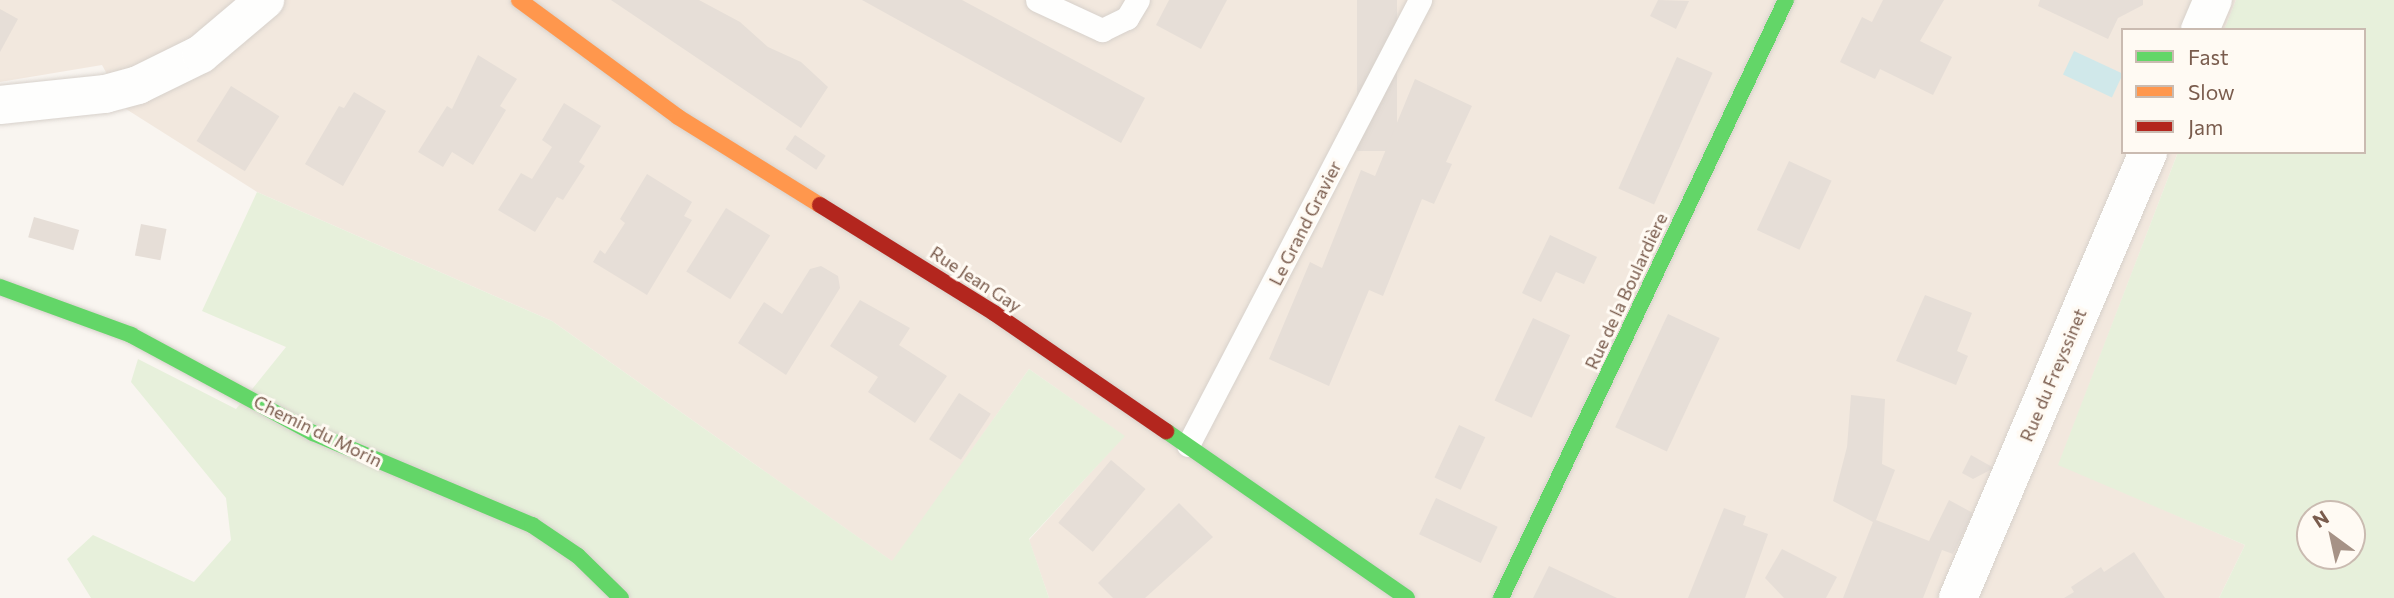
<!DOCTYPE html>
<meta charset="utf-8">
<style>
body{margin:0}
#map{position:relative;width:2394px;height:598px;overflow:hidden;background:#f9f5f0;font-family:Commissioner,sans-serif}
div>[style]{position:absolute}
.residential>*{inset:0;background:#f2e8de}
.green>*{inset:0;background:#e7f0db}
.water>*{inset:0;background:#d0e8ea;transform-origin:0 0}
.building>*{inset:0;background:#e6ded7;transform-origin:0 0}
.roads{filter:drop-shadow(0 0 2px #d7d1cb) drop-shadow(0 0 2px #d7d1cb)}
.lane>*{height:23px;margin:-11.5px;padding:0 11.5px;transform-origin:11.5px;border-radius:11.5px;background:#fefefd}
.street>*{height:38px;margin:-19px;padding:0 19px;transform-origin:19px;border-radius:19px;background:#fefefd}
.fast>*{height:16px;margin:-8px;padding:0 8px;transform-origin:8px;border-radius:8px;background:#63d668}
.slow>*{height:16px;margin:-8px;padding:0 8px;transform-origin:8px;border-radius:8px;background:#ff974d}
.jam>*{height:16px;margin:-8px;padding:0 8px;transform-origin:8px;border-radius:8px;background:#b3261e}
span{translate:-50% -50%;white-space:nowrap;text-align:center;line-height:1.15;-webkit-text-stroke:6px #fffaf3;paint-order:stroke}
.street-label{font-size:18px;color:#7a5c4d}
.legend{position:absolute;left:2121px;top:28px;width:245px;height:126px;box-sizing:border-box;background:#fffaf3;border:2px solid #cabbb1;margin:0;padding:9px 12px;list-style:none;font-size:21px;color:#7a5c4d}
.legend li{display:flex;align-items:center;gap:14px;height:35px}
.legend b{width:35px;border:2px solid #cabbb1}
.north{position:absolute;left:2296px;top:500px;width:70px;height:70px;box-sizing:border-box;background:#fffaf3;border:2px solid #cabbb1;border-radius:50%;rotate:327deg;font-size:19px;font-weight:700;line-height:28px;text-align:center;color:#7a5c4d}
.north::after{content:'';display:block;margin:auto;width:24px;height:32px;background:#a69286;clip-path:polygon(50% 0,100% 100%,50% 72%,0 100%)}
</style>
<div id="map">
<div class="residential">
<div style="clip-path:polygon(0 0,2236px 0,2224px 30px,2123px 30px,2123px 152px,2178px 152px,2059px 464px,2245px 545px,2219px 598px,1049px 598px,1029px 540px,1124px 436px,1029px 369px,893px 562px,552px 321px,257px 192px,126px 109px,102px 65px,0 82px)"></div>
</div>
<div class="green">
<div style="clip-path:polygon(evenodd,2236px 0,2394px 0,2394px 598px,2219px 598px,2245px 545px,2058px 465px,2178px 152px,2364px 152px,2364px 30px,2224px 30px,2236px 0,2310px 514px,2352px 514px,2352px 556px,2310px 556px,2310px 514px)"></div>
<div style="clip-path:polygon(257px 192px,552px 321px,892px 561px,1029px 369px,1125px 436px,1029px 539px,1049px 598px,91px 598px,67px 559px,93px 535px,194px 582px,231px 540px,226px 498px,131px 382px,138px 359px,236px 409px,286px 347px,202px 311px)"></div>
</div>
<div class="water">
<div style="left:2074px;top:51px;width:54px;height:26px;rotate:25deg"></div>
</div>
<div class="building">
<div style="clip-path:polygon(611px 0,699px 0,740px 22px,768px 47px,801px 62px,828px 87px,801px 128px)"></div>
<div style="clip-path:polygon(862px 0,962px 0,1145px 98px,1121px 143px)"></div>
<div style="clip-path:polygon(1169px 0,1227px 0,1201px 49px,1156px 25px)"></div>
<div style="left:1357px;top:0;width:40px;height:151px"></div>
<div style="clip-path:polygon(1658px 0,1689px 1px,1676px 29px,1650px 16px)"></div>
<div style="clip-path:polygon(1883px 0,1944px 0,1920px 41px,1952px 57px,1933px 95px,1880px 69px,1875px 79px,1840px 62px,1862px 17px,1872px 22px)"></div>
<div style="clip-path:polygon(2040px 0,2143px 0,2143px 5px,2118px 18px,2108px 39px,2038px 6px)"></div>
<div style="clip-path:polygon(0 9px,18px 19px,0 52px)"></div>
<div style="clip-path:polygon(478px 55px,517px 79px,500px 106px,506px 110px,473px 165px,452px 152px,443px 167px,418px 152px,447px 106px,452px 109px)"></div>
<div style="left:1677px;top:57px;width:39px;height:144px;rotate:24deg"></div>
<div style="clip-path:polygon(1415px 79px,1472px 106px,1446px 162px,1452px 164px,1434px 204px,1422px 199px,1383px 296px,1369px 290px,1329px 386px,1269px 359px,1310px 262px,1322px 268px,1361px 170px,1375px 176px)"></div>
<div style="left:231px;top:86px;width:57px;height:65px;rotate:32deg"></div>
<div style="clip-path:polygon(354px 92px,386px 111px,343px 186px,305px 164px,339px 106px,344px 108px)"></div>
<div style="clip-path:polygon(564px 103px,601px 126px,579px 162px,585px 166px,563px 200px,557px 197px,535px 232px,498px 210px,521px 173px,532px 179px,552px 147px,542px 140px)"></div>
<div style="left:795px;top:135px;width:37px;height:17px;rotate:34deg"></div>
<div style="left:1789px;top:161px;width:47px;height:76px;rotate:25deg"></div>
<div style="clip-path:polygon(647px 174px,692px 202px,684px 216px,692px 220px,647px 295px,593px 262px,600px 250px,605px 254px,625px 223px,620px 219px)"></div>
<div style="left:726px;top:208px;width:52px;height:75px;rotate:32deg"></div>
<div style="left:34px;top:217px;width:47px;height:21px;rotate:16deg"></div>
<div style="left:141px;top:224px;width:26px;height:32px;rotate:11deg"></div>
<div style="clip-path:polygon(1550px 235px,1597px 257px,1584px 284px,1556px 272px,1541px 302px,1522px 293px)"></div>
<div style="clip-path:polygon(821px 266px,838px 276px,840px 288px,786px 375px,738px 343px,764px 302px,782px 314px,810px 269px)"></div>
<div style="clip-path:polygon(1925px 295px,1972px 313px,1957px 351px,1968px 356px,1956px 385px,1896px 361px)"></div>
<div style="clip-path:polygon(860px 300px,910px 328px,899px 345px,947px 376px,915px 423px,868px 392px,878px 377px,830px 346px)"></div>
<div style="left:1668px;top:314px;width:57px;height:125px;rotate:25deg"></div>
<div style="left:1533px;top:318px;width:41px;height:91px;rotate:25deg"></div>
<div style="left:959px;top:393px;width:38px;height:55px;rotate:33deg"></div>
<div style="clip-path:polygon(1851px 395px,1885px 399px,1882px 464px,1895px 470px,1876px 520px,1929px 541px,1949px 500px,1973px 513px,1953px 554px,1942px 550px,1923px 598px,1843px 598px,1873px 522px,1833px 501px,1847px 447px)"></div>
<div style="left:1459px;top:425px;width:29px;height:58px;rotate:25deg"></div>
<div style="clip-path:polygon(1971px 455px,1994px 468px,1973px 479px,1962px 473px)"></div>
<div style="left:1111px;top:460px;width:45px;height:82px;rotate:40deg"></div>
<div style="left:1436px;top:498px;width:68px;height:40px;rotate:25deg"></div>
<div style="clip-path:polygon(1179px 503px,1213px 537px,1145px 598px,1113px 598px,1098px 583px)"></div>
<div style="clip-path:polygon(1724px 508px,1746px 516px,1743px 525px,1768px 534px,1745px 598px,1688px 598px)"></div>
<div style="clip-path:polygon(1782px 549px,1837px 577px,1826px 598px,1784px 598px,1765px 578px)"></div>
<div style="clip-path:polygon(2134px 552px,2165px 598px,2064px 598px,2074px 592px,2071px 587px,2101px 567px,2104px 572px)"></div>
<div style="clip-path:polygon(1549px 566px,1617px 598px,1533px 598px)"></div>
</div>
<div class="roads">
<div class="lane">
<div style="left:1037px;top:0;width:72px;rotate:24.8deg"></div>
<div style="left:1102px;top:30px;width:28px;rotate:-26deg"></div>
<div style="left:1127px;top:18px;width:21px;rotate:-59deg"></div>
<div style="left:1188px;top:445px;width:502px;rotate:-62.46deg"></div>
</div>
<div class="street">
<div style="left:2200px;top:30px;width:33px;rotate:-67deg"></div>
<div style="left:0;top:105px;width:106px;rotate:-6deg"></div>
<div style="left:105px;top:94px;width:34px;rotate:-15deg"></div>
<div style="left:138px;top:85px;width:70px;rotate:-26.2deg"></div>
<div style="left:201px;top:54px;width:84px;rotate:-40.2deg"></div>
<div style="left:1958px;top:598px;width:485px;rotate:-66.9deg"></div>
</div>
<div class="fast">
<div style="left:0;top:287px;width:140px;rotate:20.1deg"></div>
<div style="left:131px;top:335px;width:207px;rotate:28.3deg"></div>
<div style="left:313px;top:433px;width:238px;rotate:22.8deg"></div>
<div style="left:532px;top:525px;width:55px;rotate:34deg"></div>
<div style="left:578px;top:556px;width:60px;rotate:44.3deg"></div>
<div style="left:1166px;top:431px;width:293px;rotate:34.7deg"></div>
<div style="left:1501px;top:598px;width:662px;rotate:-64.52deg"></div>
</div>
<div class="slow">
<div style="left:519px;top:0;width:197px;rotate:36.3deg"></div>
<div style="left:678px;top:117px;width:167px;rotate:31.8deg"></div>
</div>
<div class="jam">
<div style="left:820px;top:205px;width:205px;rotate:31.8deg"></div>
<div style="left:994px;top:313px;width:209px;rotate:34.5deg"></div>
</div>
</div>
<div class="street-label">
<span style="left:1305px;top:223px;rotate:-63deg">Le Grand Gravier</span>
<span style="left:976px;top:279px;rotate:33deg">Rue Jean Gay</span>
<span style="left:1626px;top:291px;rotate:-65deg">Rue de la Boulardière</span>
<span style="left:2053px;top:375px;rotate:-67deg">Rue du Freyssinet</span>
<span style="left:318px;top:431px;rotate:26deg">Chemin du Morin</span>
</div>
<ul class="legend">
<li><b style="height:9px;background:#63d668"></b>Fast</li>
<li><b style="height:9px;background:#ff974d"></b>Slow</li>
<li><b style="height:9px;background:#b3261e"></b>Jam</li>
</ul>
<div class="north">N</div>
</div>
